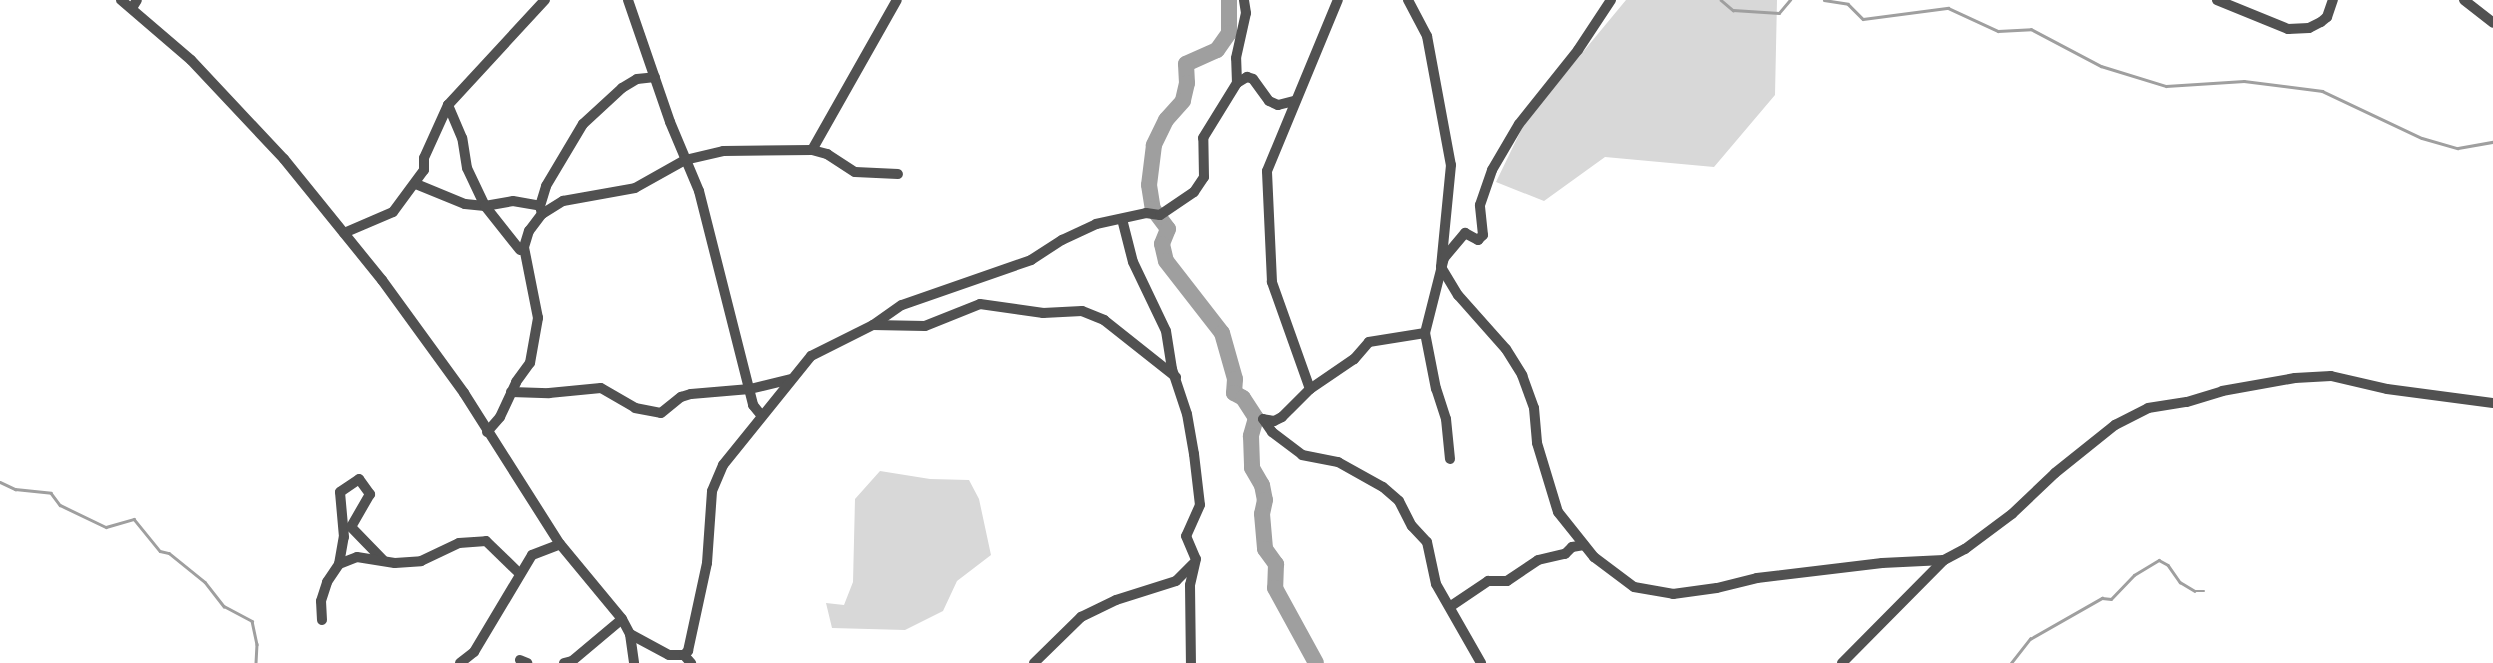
<!DOCTYPE html>
<style>
body{margin:0}
#map{position:relative;width:2493px;height:663px;overflow:hidden;background:#fff;font-family:Overpass,sans-serif}
div>[style]{position:absolute}
.green>*{inset:0;background:#d8d8d8}
.stream>*{height:2.5px;margin:-1.25px;padding:0 1.25px;transform-origin:1.25px;border-radius:1.25px;background:#9f9f9f}
.river>*{height:16px;margin:-8px;padding:0 8px;transform-origin:8px;border-radius:8px;background:#9f9f9f}
.minor>*{height:10px;margin:-5px;padding:0 5px;transform-origin:5px;border-radius:5px;background:#515151}
.tertiary>*{height:10px;margin:-5px;padding:0 5px;transform-origin:5px;border-radius:5px;background:#515151}
span{translate:-50% -50%;white-space:nowrap;text-align:center;line-height:1.15;-webkit-text-stroke:4px #fff;paint-order:stroke}
</style>
<div id="map">
<div class="green">
<div style="clip-path:polygon(1626px 0,1777px 0,1775px 95px,1714px 167px,1605px 157px,1544px 201px,1496px 182px,1525px 122px)"></div>
<div style="clip-path:polygon(880px 471px,930px 479px,969px 480px,979px 499px,991px 555px,957px 581px,943px 611px,905px 630px,832px 628px,826px 603px,844px 605px,853px 582px,855px 499px)"></div>
</div>
<div class="stream">
<div style="left:1721px;top:0;width:16px;rotate:40deg"></div>
<div style="left:1733px;top:10px;width:46px;rotate:3.7deg"></div>
<div style="left:1779px;top:13px;width:17px;rotate:-50deg"></div>
<div style="left:1824px;top:0;width:24px;rotate:9deg"></div>
<div style="left:1848px;top:4px;width:21px;rotate:45deg"></div>
<div style="left:1863px;top:19px;width:86px;rotate:-7.4deg"></div>
<div style="left:1948px;top:8px;width:55px;rotate:24.7deg"></div>
<div style="left:1998px;top:31px;width:33px;rotate:-3deg"></div>
<div style="left:2031px;top:29px;width:79px;rotate:27.9deg"></div>
<div style="left:2101px;top:66px;width:68px;rotate:17.1deg"></div>
<div style="left:2166px;top:86px;width:78px;rotate:-3.7deg"></div>
<div style="left:2244px;top:81px;width:79px;rotate:7.3deg"></div>
<div style="left:2322px;top:91px;width:110px;rotate:25.2deg"></div>
<div style="left:2422px;top:138px;width:37px;rotate:16deg"></div>
<div style="left:2458px;top:148px;width:36px;rotate:-10deg"></div>
<div style="left:0;top:482px;width:17px;rotate:25deg"></div>
<div style="left:15px;top:489px;width:36px;rotate:6deg"></div>
<div style="left:51px;top:493px;width:15px;rotate:53deg"></div>
<div style="left:60px;top:505px;width:51px;rotate:25.6deg"></div>
<div style="left:106px;top:527px;width:29px;rotate:-16deg"></div>
<div style="left:134px;top:519px;width:41px;rotate:50.9deg"></div>
<div style="left:160px;top:551px;width:9px;rotate:13deg"></div>
<div style="left:169px;top:553px;width:46px;rotate:38.9deg"></div>
<div style="left:205px;top:582px;width:31px;rotate:52deg"></div>
<div style="left:224px;top:606px;width:32px;rotate:28deg"></div>
<div style="left:252px;top:621px;width:24px;rotate:78deg"></div>
<div style="left:257px;top:644px;width:19px;rotate:93deg"></div>
<div style="left:2011px;top:663px;width:31px;rotate:-52deg"></div>
<div style="left:2030px;top:639px;width:83px;rotate:-29.7deg"></div>
<div style="left:2102px;top:598px;width:9px;rotate:6deg"></div>
<div style="left:2111px;top:599px;width:33px;rotate:-46deg"></div>
<div style="left:2134px;top:575px;width:29px;rotate:-31deg"></div>
<div style="left:2159px;top:560px;width:10px;rotate:29deg"></div>
<div style="left:2168px;top:565px;width:21px;rotate:55deg"></div>
<div style="left:2180px;top:582px;width:17px;rotate:31deg"></div>
<div style="left:2195px;top:591px;width:9px"></div>
</div>
<div class="river">
<div style="left:1229px;top:0;width:33px;rotate:90deg"></div>
<div style="left:1229px;top:33px;width:21px;rotate:125deg"></div>
<div style="left:1217px;top:50px;width:34px;rotate:156deg"></div>
<div style="left:1186px;top:64px;width:19px;rotate:87deg"></div>
<div style="left:1187px;top:83px;width:18px;rotate:103deg"></div>
<div style="left:1183px;top:101px;width:25px;rotate:132deg"></div>
<div style="left:1166px;top:120px;width:28px;rotate:116deg"></div>
<div style="left:1154px;top:145px;width:40px;rotate:97.1deg"></div>
<div style="left:1149px;top:185px;width:24px;rotate:81deg"></div>
<div style="left:1153px;top:209px;width:25px;rotate:53deg"></div>
<div style="left:1168px;top:229px;width:16px;rotate:112deg"></div>
<div style="left:1162px;top:244px;width:17px;rotate:77deg"></div>
<div style="left:1166px;top:261px;width:91px;rotate:52.1deg"></div>
<div style="left:1222px;top:333px;width:48px;rotate:74.2deg"></div>
<div style="left:1235px;top:379px;width:14px;rotate:94deg"></div>
<div style="left:1234px;top:393px;width:10px;rotate:29deg"></div>
<div style="left:1243px;top:398px;width:24px;rotate:57deg"></div>
<div style="left:1256px;top:418px;width:19px;rotate:106deg"></div>
<div style="left:1251px;top:436px;width:32px;rotate:88deg"></div>
<div style="left:1252px;top:468px;width:20px;rotate:60deg"></div>
<div style="left:1262px;top:485px;width:15px;rotate:79deg"></div>
<div style="left:1265px;top:500px;width:14px;rotate:102deg"></div>
<div style="left:1262px;top:514px;width:35px;rotate:85deg"></div>
<div style="left:1265px;top:549px;width:19px;rotate:54deg"></div>
<div style="left:1276px;top:564px;width:24px;rotate:92deg"></div>
<div style="left:1275px;top:588px;width:85px;rotate:61.3deg"></div>
</div>
<div class="minor">
<div style="left:628px;top:0;width:129px;rotate:71deg"></div>
<div style="left:670px;top:122px;width:75px;rotate:67.2deg"></div>
<div style="left:699px;top:191px;width:221px;rotate:75.8deg"></div>
<div style="left:753px;top:405px;width:13px;rotate:51deg"></div>
<div style="left:1408px;top:0;width:41px;rotate:62.2deg"></div>
<div style="left:1427px;top:36px;width:131px;rotate:79.5deg"></div>
<div style="left:1451px;top:165px;width:102px;rotate:95.6deg"></div>
<div style="left:1441px;top:267px;width:33px;rotate:59deg"></div>
<div style="left:1458px;top:295px;width:72px;rotate:48.4deg"></div>
<div style="left:1506px;top:349px;width:31px;rotate:58deg"></div>
<div style="left:1522px;top:375px;width:35px;rotate:70deg"></div>
<div style="left:1534px;top:408px;width:35px;rotate:85deg"></div>
<div style="left:1537px;top:443px;width:72px;rotate:73.1deg"></div>
<div style="left:1558px;top:512px;width:58px;rotate:51.3deg"></div>
<div style="left:1594px;top:557px;width:50px;rotate:36.9deg"></div>
<div style="left:1634px;top:587px;width:40px;rotate:10deg"></div>
<div style="left:1673px;top:594px;width:44px;rotate:-7.8deg"></div>
<div style="left:1717px;top:588px;width:41px;rotate:-14deg"></div>
<div style="left:1757px;top:578px;width:126px;rotate:-6.8deg"></div>
<div style="left:1882px;top:563px;width:62px;rotate:-2.8deg"></div>
<div style="left:1944px;top:560px;width:24px;rotate:-28deg"></div>
<div style="left:1965px;top:549px;width:59px;rotate:-36.7deg"></div>
<div style="left:2012px;top:514px;width:59px;rotate:-43.6deg"></div>
<div style="left:2055px;top:473px;width:77px;rotate:-38.7deg"></div>
<div style="left:2115px;top:425px;width:37px;rotate:-27deg"></div>
<div style="left:2148px;top:408px;width:39px;rotate:-9deg"></div>
<div style="left:2187px;top:402px;width:37px;rotate:-17deg"></div>
<div style="left:2222px;top:391px;width:74px;rotate:-10.1deg"></div>
<div style="left:2295px;top:378px;width:36px;rotate:-3deg"></div>
<div style="left:2331px;top:376px;width:57px;rotate:13.1deg"></div>
<div style="left:2387px;top:389px;width:107px;rotate:7.5deg"></div>
<div style="left:2217px;top:0;width:77px;rotate:22.2deg"></div>
<div style="left:2288px;top:29px;width:21px;rotate:-3deg"></div>
<div style="left:2309px;top:28px;width:13px;rotate:-27deg"></div>
<div style="left:2321px;top:22px;width:8px;rotate:-40deg"></div>
<div style="left:2327px;top:17px;width:18px;rotate:-71deg"></div>
<div style="left:2464px;top:0;width:37px;rotate:38deg"></div>
<div style="left:132px;top:8px;width:9px;rotate:-58deg"></div>
<div style="left:1237px;top:83px;width:12px;rotate:-31deg"></div>
<div style="left:1247px;top:77px;width:6px;rotate:18deg"></div>
<div style="left:1253px;top:79px;width:27px;rotate:54deg"></div>
<div style="left:1269px;top:101px;width:10px;rotate:24deg"></div>
<div style="left:1278px;top:105px;width:16px;rotate:-14deg"></div>
<div style="left:812px;top:150px;width:172px;rotate:-60.5deg"></div>
<div style="left:416px;top:184px;width:53px;rotate:22.2deg"></div>
<div style="left:465px;top:204px;width:20px;rotate:6deg"></div>
<div style="left:485px;top:206px;width:42px;rotate:-115.3deg"></div>
<div style="left:467px;top:168px;width:30px;rotate:-99deg"></div>
<div style="left:462px;top:138px;width:36px;rotate:-113deg"></div>
<div style="left:542px;top:214px;width:8px;rotate:-104deg"></div>
<div style="left:540px;top:206px;width:21px;rotate:-73deg"></div>
<div style="left:546px;top:186px;width:72px;rotate:-59.2deg"></div>
<div style="left:583px;top:124px;width:53px;rotate:-42.7deg"></div>
<div style="left:622px;top:88px;width:17px;rotate:-31deg"></div>
<div style="left:637px;top:79px;width:18px;rotate:-6deg"></div>
<div style="left:1122px;top:219px;width:44px;rotate:75.7deg"></div>
<div style="left:1133px;top:262px;width:76px;rotate:64.4deg"></div>
<div style="left:1166px;top:331px;width:38px;rotate:81deg"></div>
<div style="left:1172px;top:369px;width:47px;rotate:71.6deg"></div>
<div style="left:1187px;top:414px;width:41px;rotate:80.1deg"></div>
<div style="left:1194px;top:454px;width:51px;rotate:83.3deg"></div>
<div style="left:1200px;top:505px;width:34px;rotate:114deg"></div>
<div style="left:1186px;top:536px;width:25px;rotate:67deg"></div>
<div style="left:1196px;top:559px;width:27px;rotate:103deg"></div>
<div style="left:1190px;top:585px;width:78px;rotate:89.3deg"></div>
<div style="left:344px;top:233px;width:53px;rotate:-23.2deg"></div>
<div style="left:393px;top:212px;width:52px;rotate:-53.6deg"></div>
<div style="left:424px;top:170px;width:12px;rotate:-90deg"></div>
<div style="left:424px;top:158px;width:58px;rotate:-65.6deg"></div>
<div style="left:448px;top:105px;width:143px;rotate:-47.3deg"></div>
<div style="left:520px;top:250px;width:56px;rotate:-128.5deg"></div>
<div style="left:485px;top:206px;width:28px;rotate:-10deg"></div>
<div style="left:513px;top:201px;width:27px;rotate:10deg"></div>
<div style="left:873px;top:325px;width:35px;rotate:-35deg"></div>
<div style="left:902px;top:305px;width:137px;rotate:-19.2deg"></div>
<div style="left:1031px;top:260px;width:37px;rotate:-33deg"></div>
<div style="left:1062px;top:240px;width:38px;rotate:-25deg"></div>
<div style="left:1096px;top:224px;width:51px;rotate:-12.4deg"></div>
<div style="left:1146px;top:213px;width:14px;rotate:8deg"></div>
<div style="left:1160px;top:215px;width:41px;rotate:-34.1deg"></div>
<div style="left:1194px;top:192px;width:18px;rotate:-56deg"></div>
<div style="left:1204px;top:177px;width:39px;rotate:-91deg"></div>
<div style="left:1203px;top:138px;width:65px;rotate:-58.3deg"></div>
<div style="left:1237px;top:83px;width:25px;rotate:-92deg"></div>
<div style="left:1236px;top:58px;width:46px;rotate:-77.5deg"></div>
<div style="left:1246px;top:13px;width:13px;rotate:-99deg"></div>
<div style="left:1425px;top:333px;width:57px;rotate:170.9deg"></div>
<div style="left:1369px;top:342px;width:23px;rotate:131deg"></div>
<div style="left:1354px;top:359px;width:53px;rotate:145.7deg"></div>
<div style="left:1310px;top:389px;width:40px;rotate:135deg"></div>
<div style="left:1282px;top:417px;width:9px;rotate:153deg"></div>
<div style="left:1274px;top:421px;width:11px;rotate:-170deg"></div>
<div style="left:1263px;top:419px;width:16px;rotate:55deg"></div>
<div style="left:1272px;top:432px;width:38px;rotate:37deg"></div>
<div style="left:1302px;top:455px;width:37px;rotate:11deg"></div>
<div style="left:1338px;top:462px;width:51px;rotate:29.1deg"></div>
<div style="left:1383px;top:487px;width:21px;rotate:41deg"></div>
<div style="left:1399px;top:501px;width:28px;rotate:63deg"></div>
<div style="left:1412px;top:526px;width:22px;rotate:47deg"></div>
<div style="left:1427px;top:542px;width:43px;rotate:77.9deg"></div>
<div style="left:1436px;top:584px;width:91px;rotate:60.3deg"></div>
<div style="left:1310px;top:389px;width:114px;rotate:-109.6deg"></div>
<div style="left:1272px;top:282px;width:111px;rotate:-92.6deg"></div>
<div style="left:1267px;top:171px;width:185px;rotate:-67.5deg"></div>
<div style="left:511px;top:392px;width:38px;rotate:2deg"></div>
<div style="left:549px;top:393px;width:52px;rotate:-5.5deg"></div>
<div style="left:601px;top:388px;width:39px;rotate:30deg"></div>
<div style="left:635px;top:408px;width:26px;rotate:11deg"></div>
<div style="left:661px;top:413px;width:26px;rotate:-39deg"></div>
<div style="left:681px;top:397px;width:10px;rotate:-17deg"></div>
<div style="left:691px;top:394px;width:59px;rotate:-4.8deg"></div>
<div style="left:750px;top:389px;width:42px;rotate:-13.7deg"></div>
<div style="left:487px;top:432px;width:20px;rotate:-49deg"></div>
<div style="left:500px;top:417px;width:38px;rotate:-65deg"></div>
<div style="left:516px;top:382px;width:24px;rotate:-54deg"></div>
<div style="left:530px;top:363px;width:46px;rotate:-79.9deg"></div>
<div style="left:538px;top:318px;width:72px;rotate:-101.2deg"></div>
<div style="left:524px;top:247px;width:17px;rotate:-73deg"></div>
<div style="left:529px;top:231px;width:21px;rotate:-53deg"></div>
<div style="left:542px;top:214px;width:25px;rotate:-32deg"></div>
<div style="left:563px;top:201px;width:73px;rotate:-10.2deg"></div>
<div style="left:635px;top:188px;width:57px;rotate:-29.2deg"></div>
<div style="left:685px;top:160px;width:39px;rotate:-13deg"></div>
<div style="left:723px;top:151px;width:89px;rotate:-0.6deg"></div>
<div style="left:812px;top:150px;width:16px;rotate:15deg"></div>
<div style="left:827px;top:154px;width:33px;rotate:33deg"></div>
<div style="left:855px;top:172px;width:43px;rotate:2.7deg"></div>
<div style="left:1450px;top:459px;width:40px;rotate:-95.7deg"></div>
<div style="left:1446px;top:419px;width:32px;rotate:-108deg"></div>
<div style="left:1436px;top:389px;width:57px;rotate:-101.1deg"></div>
<div style="left:1425px;top:333px;width:77px;rotate:-75.8deg"></div>
<div style="left:1444px;top:258px;width:33px;rotate:-50deg"></div>
<div style="left:1465px;top:233px;width:15px;rotate:28deg"></div>
<div style="left:1478px;top:240px;width:7px;rotate:-45deg"></div>
<div style="left:1483px;top:235px;width:30px;rotate:-96deg"></div>
<div style="left:1480px;top:205px;width:37px;rotate:-71deg"></div>
<div style="left:1492px;top:170px;width:53px;rotate:-59.6deg"></div>
<div style="left:1519px;top:124px;width:95px;rotate:-51.4deg"></div>
<div style="left:1578px;top:50px;width:60px;rotate:-56.6deg"></div>
<div style="left:339px;top:564px;width:27px;rotate:-80deg"></div>
<div style="left:344px;top:537px;width:45px;rotate:-95.1deg"></div>
<div style="left:340px;top:492px;width:23px;rotate:-34deg"></div>
<div style="left:359px;top:479px;width:19px;rotate:54deg"></div>
<div style="left:370px;top:494px;width:38px;rotate:120deg"></div>
<div style="left:351px;top:527px;width:46px;rotate:45.9deg"></div>
<div style="left:1451px;top:606px;width:45px;rotate:-34deg"></div>
<div style="left:1488px;top:581px;width:19px"></div>
<div style="left:1507px;top:581px;width:37px;rotate:-34deg"></div>
<div style="left:1538px;top:560px;width:28px;rotate:-13deg"></div>
<div style="left:1565px;top:554px;width:10px;rotate:-45deg"></div>
<div style="left:1572px;top:547px;width:12px;rotate:-9deg"></div>
<div style="left:322px;top:620px;width:19px;rotate:-93deg"></div>
<div style="left:321px;top:601px;width:20px;rotate:-72deg"></div>
<div style="left:327px;top:582px;width:22px;rotate:-56deg"></div>
<div style="left:339px;top:564px;width:19px;rotate:-21deg"></div>
<div style="left:357px;top:557px;width:38px;rotate:9deg"></div>
<div style="left:395px;top:563px;width:26px;rotate:-4deg"></div>
<div style="left:421px;top:561px;width:42px;rotate:-25.3deg"></div>
<div style="left:459px;top:543px;width:27px;rotate:-4deg"></div>
<div style="left:486px;top:541px;width:46px;rotate:44.1deg"></div>
<div style="left:630px;top:634px;width:44px;rotate:28.3deg"></div>
<div style="left:669px;top:655px;width:15px"></div>
<div style="left:684px;top:655px;width:6px;rotate:-45deg"></div>
<div style="left:688px;top:651px;width:90px;rotate:-77.8deg"></div>
<div style="left:707px;top:563px;width:72px;rotate:-86deg"></div>
<div style="left:712px;top:491px;width:28px;rotate:-67deg"></div>
<div style="left:723px;top:465px;width:140px;rotate:-51.1deg"></div>
<div style="left:811px;top:356px;width:69px;rotate:-26.6deg"></div>
<div style="left:873px;top:325px;width:52px;rotate:1.1deg"></div>
<div style="left:925px;top:326px;width:59px;rotate:-21.8deg"></div>
<div style="left:980px;top:304px;width:64px;rotate:8.1deg"></div>
<div style="left:1043px;top:313px;width:39px;rotate:-3deg"></div>
<div style="left:1082px;top:311px;width:24px;rotate:22deg"></div>
<div style="left:1104px;top:320px;width:92px;rotate:38.4deg"></div>
<div style="left:684px;top:655px;width:11px;rotate:49deg"></div>
<div style="left:520px;top:660px;width:8px;rotate:23deg"></div>
<div style="left:460px;top:663px;width:18px;rotate:-38deg"></div>
<div style="left:474px;top:652px;width:113px;rotate:-59.1deg"></div>
<div style="left:532px;top:555px;width:30px;rotate:-21deg"></div>
<div style="left:564px;top:663px;width:8px;rotate:-14deg"></div>
<div style="left:572px;top:661px;width:65px;rotate:-40deg"></div>
<div style="left:1034px;top:663px;width:66px;rotate:-44.4deg"></div>
<div style="left:1081px;top:617px;width:39px;rotate:-26deg"></div>
<div style="left:1116px;top:600px;width:63px;rotate:-17.6deg"></div>
<div style="left:1176px;top:581px;width:24px;rotate:-45deg"></div>
<div style="left:1842px;top:663px;width:145px;rotate:-45.3deg"></div>
</div>
<div class="tertiary">
<div style="left:121px;top:0;width:92px;rotate:40.6deg"></div>
<div style="left:191px;top:60px;width:136px;rotate:46.8deg"></div>
<div style="left:284px;top:159px;width:156px;rotate:51deg"></div>
<div style="left:382px;top:280px;width:140px;rotate:54deg"></div>
<div style="left:464px;top:393px;width:179px;rotate:57.6deg"></div>
<div style="left:560px;top:544px;width:97px;rotate:50.4deg"></div>
<div style="left:622px;top:619px;width:17px;rotate:62deg"></div>
<div style="left:630px;top:634px;width:29px;rotate:82deg"></div>
</div>
</div>
